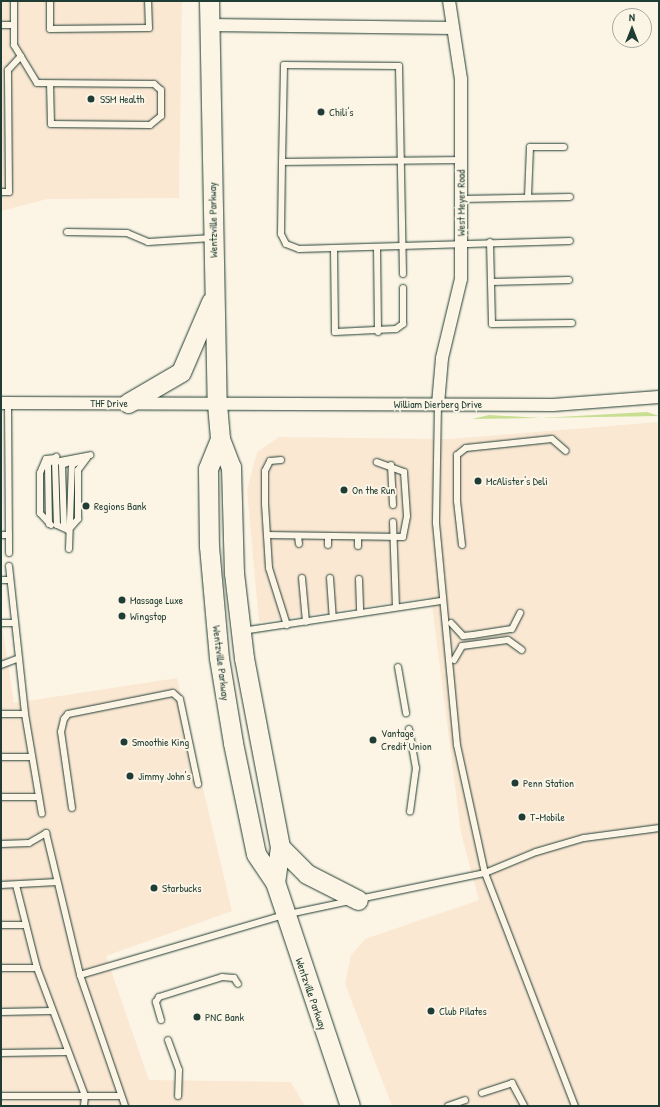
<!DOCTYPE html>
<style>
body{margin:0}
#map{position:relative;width:660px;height:1107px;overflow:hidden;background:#fcf5e5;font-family:"Patrick Hand",sans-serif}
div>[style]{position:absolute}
.built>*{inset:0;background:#fbe8d3}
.green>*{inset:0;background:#c7de93}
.roads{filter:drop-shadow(0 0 1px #1f3d34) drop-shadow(0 0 1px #1f3d34)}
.lane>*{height:6px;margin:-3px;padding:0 3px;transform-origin:3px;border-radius:3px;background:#fcf5e5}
.street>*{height:12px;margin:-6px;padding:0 6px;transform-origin:6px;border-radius:6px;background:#fcf5e5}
.primary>*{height:19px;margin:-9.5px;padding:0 9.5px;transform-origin:9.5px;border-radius:9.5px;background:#fcf5e5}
.dots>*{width:11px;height:11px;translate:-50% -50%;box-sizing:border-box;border:2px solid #fcf5e5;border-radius:50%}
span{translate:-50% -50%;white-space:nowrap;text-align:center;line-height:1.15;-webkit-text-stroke:4px #fcf5e5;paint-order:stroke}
.poi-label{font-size:11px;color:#1f3d34}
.left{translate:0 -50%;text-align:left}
.street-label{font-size:11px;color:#1f3d34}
.frame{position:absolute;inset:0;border:2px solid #1f3d34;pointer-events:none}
.north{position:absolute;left:612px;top:8px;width:40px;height:40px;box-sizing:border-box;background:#fcf5e5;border:1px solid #a4ab9e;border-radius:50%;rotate:0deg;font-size:11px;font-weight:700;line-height:16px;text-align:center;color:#1f3d34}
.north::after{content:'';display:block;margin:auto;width:14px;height:18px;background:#1f3d34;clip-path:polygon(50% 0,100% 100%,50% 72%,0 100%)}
</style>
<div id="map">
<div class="built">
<div style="clip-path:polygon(1px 1px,182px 1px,179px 198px,47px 199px,1px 211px)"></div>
<div style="clip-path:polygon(659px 422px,659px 1106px,392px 1106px,345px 984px,351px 955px,365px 939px,479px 900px,461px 833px,431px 597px,259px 622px,247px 490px,257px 452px,279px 437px,449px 439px)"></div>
<div style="clip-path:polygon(1px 619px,14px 703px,177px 678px,232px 911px,106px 956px,149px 1080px,291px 1082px,305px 1106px,1px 1106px)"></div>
</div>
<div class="green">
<div style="clip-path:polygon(647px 412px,659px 416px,472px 419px,489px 415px,541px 418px)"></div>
</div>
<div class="roads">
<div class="lane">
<div style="left:14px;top:1px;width:44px;rotate:90deg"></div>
<div style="left:14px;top:45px;width:44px;rotate:58.8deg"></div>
<div style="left:37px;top:83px;width:117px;rotate:0.5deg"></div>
<div style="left:154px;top:84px;width:9px;rotate:41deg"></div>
<div style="left:161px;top:90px;width:26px;rotate:90deg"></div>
<div style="left:161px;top:116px;width:14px;rotate:141deg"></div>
<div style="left:150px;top:125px;width:99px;rotate:-179.4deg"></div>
<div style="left:51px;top:124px;width:40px;rotate:-91.4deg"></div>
<div style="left:50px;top:1px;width:28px;rotate:90deg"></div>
<div style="left:50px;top:29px;width:99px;rotate:-0.6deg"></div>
<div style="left:149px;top:28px;width:27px;rotate:-92deg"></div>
<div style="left:1px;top:25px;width:13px"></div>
<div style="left:461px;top:160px;width:179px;rotate:179.4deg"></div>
<div style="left:282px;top:162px;width:72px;rotate:90.8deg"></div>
<div style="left:281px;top:234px;width:11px;rotate:63deg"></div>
<div style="left:286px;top:244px;width:14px;rotate:21deg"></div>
<div style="left:299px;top:249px;width:271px;rotate:-1.7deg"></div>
<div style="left:282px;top:162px;width:97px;rotate:-88.8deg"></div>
<div style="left:284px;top:65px;width:115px;rotate:0.5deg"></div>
<div style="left:399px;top:66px;width:208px;rotate:88.9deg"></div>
<div style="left:1px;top:192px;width:8px"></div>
<div style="left:9px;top:192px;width:122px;rotate:-90.5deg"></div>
<div style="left:8px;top:70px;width:19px;rotate:-47deg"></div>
<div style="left:528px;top:197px;width:50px;rotate:-87.7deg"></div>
<div style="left:530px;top:147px;width:34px"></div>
<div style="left:461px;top:199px;width:109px;rotate:-1.1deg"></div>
<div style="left:67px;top:232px;width:60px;rotate:1deg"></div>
<div style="left:127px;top:233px;width:23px;rotate:23deg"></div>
<div style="left:148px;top:242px;width:64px;rotate:-3.6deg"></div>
<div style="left:490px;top:242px;width:82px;rotate:88.6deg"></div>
<div style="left:492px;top:324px;width:80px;rotate:-0.7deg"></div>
<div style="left:377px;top:248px;width:84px;rotate:89.3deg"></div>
<div style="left:334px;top:249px;width:83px;rotate:89.3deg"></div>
<div style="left:335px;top:332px;width:61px;rotate:-2.8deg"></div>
<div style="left:396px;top:329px;width:9px;rotate:-36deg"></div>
<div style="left:403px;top:324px;width:36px;rotate:-90deg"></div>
<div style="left:491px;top:282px;width:78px;rotate:-1.5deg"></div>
<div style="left:8px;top:403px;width:150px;rotate:89.6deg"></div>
<div style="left:438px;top:404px;width:119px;rotate:91deg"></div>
<div style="left:436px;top:523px;width:223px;rotate:84.6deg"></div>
<div style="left:457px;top:745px;width:131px;rotate:77.7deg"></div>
<div style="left:485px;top:873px;width:250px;rotate:68.9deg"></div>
<div style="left:281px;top:460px;width:11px;rotate:175deg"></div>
<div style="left:270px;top:461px;width:11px;rotate:117deg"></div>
<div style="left:265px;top:471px;width:33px;rotate:90deg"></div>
<div style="left:265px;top:504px;width:64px;rotate:86.4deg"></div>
<div style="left:269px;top:568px;width:60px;rotate:72.5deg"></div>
<div style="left:391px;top:465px;width:40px;rotate:87.1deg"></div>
<div style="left:393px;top:522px;width:85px;rotate:88deg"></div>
<div style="left:49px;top:524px;width:60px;rotate:-91deg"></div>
<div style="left:48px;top:464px;width:11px;rotate:-41deg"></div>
<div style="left:51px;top:525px;width:16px;rotate:-133deg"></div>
<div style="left:40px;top:513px;width:40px;rotate:-90deg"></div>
<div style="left:40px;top:473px;width:15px;rotate:-67deg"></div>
<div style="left:46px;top:459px;width:9px;rotate:-6deg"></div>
<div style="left:71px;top:527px;width:11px;rotate:-49deg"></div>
<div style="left:78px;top:519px;width:49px;rotate:-90deg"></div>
<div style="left:78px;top:470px;width:15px;rotate:-53deg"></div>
<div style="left:68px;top:530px;width:12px;rotate:-156deg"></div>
<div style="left:57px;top:525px;width:63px;rotate:-91.8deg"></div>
<div style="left:55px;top:462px;width:36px;rotate:-11deg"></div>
<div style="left:68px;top:530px;width:6px;rotate:-135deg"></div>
<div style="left:64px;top:526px;width:61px;rotate:-91.9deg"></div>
<div style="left:62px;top:465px;width:8px;rotate:-23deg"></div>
<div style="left:1px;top:535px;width:8px"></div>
<div style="left:267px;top:535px;width:136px;rotate:0.8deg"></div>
<div style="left:403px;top:537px;width:21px;rotate:-79deg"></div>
<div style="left:407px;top:516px;width:44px;rotate:-93.9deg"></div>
<div style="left:404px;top:472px;width:29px;rotate:-160deg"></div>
<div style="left:298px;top:536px;width:8px;rotate:83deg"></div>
<div style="left:328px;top:536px;width:9px;rotate:90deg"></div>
<div style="left:358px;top:537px;width:9px;rotate:90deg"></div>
<div style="left:462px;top:545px;width:44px;rotate:-96.5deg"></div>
<div style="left:457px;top:501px;width:46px;rotate:-90deg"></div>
<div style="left:457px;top:455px;width:11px;rotate:-38deg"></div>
<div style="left:466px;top:448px;width:86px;rotate:-6deg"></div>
<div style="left:552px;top:439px;width:18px;rotate:41deg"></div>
<div style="left:69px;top:549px;width:84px;rotate:-88deg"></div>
<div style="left:72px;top:465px;width:15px;rotate:-28deg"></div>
<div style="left:9px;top:566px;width:149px;rotate:83.8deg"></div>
<div style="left:25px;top:714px;width:101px;rotate:80.4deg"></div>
<div style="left:302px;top:578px;width:44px;rotate:84.8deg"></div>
<div style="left:330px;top:578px;width:39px;rotate:86deg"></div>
<div style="left:359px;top:579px;width:34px;rotate:88deg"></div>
<div style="left:1px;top:580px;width:9px"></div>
<div style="left:1px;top:623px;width:14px"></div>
<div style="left:451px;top:623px;width:18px;rotate:47deg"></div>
<div style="left:463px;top:636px;width:10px;rotate:-6deg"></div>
<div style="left:473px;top:635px;width:39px;rotate:-9deg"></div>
<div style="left:512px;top:629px;width:18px;rotate:-63deg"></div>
<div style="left:242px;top:631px;width:201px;rotate:-8.6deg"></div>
<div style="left:454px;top:660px;width:16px;rotate:-60deg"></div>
<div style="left:462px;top:646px;width:46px;rotate:-7.4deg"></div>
<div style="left:508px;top:640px;width:17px;rotate:36deg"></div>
<div style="left:1px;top:665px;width:19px;rotate:-21deg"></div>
<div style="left:398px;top:667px;width:47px;rotate:80.1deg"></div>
<div style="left:1px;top:714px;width:24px"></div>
<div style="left:409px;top:729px;width:40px;rotate:80deg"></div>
<div style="left:416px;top:768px;width:44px;rotate:97.8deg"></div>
<div style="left:1px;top:757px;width:31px"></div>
<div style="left:1px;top:797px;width:38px"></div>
<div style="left:72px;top:808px;width:77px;rotate:-98.2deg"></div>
<div style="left:61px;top:732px;width:13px;rotate:-77deg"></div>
<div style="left:64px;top:719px;width:6px;rotate:-51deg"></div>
<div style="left:68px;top:714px;width:107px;rotate:-11.3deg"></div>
<div style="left:173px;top:693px;width:9px;rotate:41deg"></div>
<div style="left:180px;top:699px;width:87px;rotate:78deg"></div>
<div style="left:1px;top:844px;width:28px;rotate:-2deg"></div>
<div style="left:29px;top:843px;width:20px;rotate:-30deg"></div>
<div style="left:46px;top:833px;width:146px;rotate:76.5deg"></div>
<div style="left:80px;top:975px;width:139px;rotate:71deg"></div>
<div style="left:1px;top:885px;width:56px;rotate:-3.1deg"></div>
<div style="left:16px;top:885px;width:86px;rotate:75.8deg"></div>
<div style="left:37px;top:968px;width:137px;rotate:69.4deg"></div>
<div style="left:85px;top:1096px;width:10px;rotate:96deg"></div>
<div style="left:359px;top:899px;width:129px;rotate:-11.7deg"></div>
<div style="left:485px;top:873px;width:55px;rotate:-22.4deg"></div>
<div style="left:536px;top:852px;width:50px;rotate:-16.3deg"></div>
<div style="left:584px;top:838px;width:76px;rotate:-7.6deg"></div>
<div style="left:1px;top:925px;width:25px"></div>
<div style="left:1px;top:968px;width:36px"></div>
<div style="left:80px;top:975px;width:213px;rotate:-16.4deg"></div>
<div style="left:284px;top:915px;width:67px;rotate:-12deg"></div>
<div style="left:1px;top:1012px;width:50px;rotate:-1.1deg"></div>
<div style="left:161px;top:1020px;width:19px;rotate:-106deg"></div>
<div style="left:156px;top:1002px;width:6px;rotate:-59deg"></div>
<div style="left:159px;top:997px;width:66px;rotate:-17.6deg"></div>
<div style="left:222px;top:977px;width:12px;rotate:5deg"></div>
<div style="left:234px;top:978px;width:7px;rotate:56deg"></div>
<div style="left:168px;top:1040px;width:32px;rotate:70deg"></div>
<div style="left:179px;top:1070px;width:26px;rotate:92deg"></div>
<div style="left:1px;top:1053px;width:65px;rotate:-0.9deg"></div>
<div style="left:482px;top:1093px;width:32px;rotate:-18deg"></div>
<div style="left:512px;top:1083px;width:26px;rotate:62deg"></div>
<div style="left:1px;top:1096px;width:120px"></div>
<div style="left:448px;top:1106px;width:18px;rotate:-19deg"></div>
</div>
<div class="street">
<div style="left:209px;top:25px;width:244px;rotate:0.7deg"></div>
<div style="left:1px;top:403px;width:552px;rotate:0.21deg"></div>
<div style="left:553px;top:405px;width:106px;rotate:-4.3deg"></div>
<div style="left:438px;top:404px;width:46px;rotate:-85deg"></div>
<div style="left:442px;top:358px;width:81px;rotate:-76.5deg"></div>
<div style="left:461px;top:279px;width:200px;rotate:-90deg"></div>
<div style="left:461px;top:79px;width:79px;rotate:-98.7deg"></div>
</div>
<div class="primary">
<div style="left:209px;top:1px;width:403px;rotate:88.9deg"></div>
<div style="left:217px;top:404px;width:35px;rotate:85deg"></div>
<div style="left:220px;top:439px;width:30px;rotate:69deg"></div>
<div style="left:231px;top:467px;width:106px;rotate:88.4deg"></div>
<div style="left:234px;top:573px;width:86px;rotate:83.3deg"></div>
<div style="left:244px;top:658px;width:192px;rotate:79.2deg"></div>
<div style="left:280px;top:847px;width:35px;rotate:98deg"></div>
<div style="left:128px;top:403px;width:61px;rotate:-30.3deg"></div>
<div style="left:181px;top:372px;width:76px;rotate:-66.8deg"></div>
<div style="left:220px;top:439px;width:32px;rotate:112deg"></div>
<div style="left:208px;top:469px;width:77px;rotate:89.3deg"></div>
<div style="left:209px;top:546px;width:112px;rotate:84.9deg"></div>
<div style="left:219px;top:658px;width:86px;rotate:80.6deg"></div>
<div style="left:233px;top:743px;width:113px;rotate:78.3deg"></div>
<div style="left:256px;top:854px;width:34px;rotate:56deg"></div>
<div style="left:275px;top:882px;width:236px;rotate:71.5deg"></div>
<div style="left:280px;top:847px;width:38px;rotate:45deg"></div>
<div style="left:307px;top:874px;width:57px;rotate:27deg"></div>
</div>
</div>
<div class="dots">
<div style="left:91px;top:99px;background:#1f3d34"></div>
<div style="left:321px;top:112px;background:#1f3d34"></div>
<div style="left:478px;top:481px;background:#1f3d34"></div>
<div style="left:344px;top:490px;background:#1f3d34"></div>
<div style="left:86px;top:506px;background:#1f3d34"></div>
<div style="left:122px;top:600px;background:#1f3d34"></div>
<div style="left:122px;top:616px;background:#1f3d34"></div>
<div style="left:373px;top:740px;background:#1f3d34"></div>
<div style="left:124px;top:742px;background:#1f3d34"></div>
<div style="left:130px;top:776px;background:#1f3d34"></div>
<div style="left:515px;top:783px;background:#1f3d34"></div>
<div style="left:522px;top:817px;background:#1f3d34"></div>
<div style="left:154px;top:888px;background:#1f3d34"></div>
<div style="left:431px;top:1011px;background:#1f3d34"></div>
<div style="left:197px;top:1017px;background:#1f3d34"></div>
</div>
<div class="poi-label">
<span class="left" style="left:100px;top:99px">SSM Health</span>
<span class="left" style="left:329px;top:112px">Chili's</span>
<span class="left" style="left:486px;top:481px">McAlister's Deli</span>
<span class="left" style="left:352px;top:490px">On the Run</span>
<span class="left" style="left:94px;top:506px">Regions Bank</span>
<span class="left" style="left:130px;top:600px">Massage Luxe</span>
<span class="left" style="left:130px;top:616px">Wingstop</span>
<span class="left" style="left:381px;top:740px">Vantage<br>Credit Union</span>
<span class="left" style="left:132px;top:742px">Smoothie King</span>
<span class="left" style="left:138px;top:776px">Jimmy John's</span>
<span class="left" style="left:523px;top:783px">Penn Station</span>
<span class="left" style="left:530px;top:817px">T-Mobile</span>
<span class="left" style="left:162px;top:888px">Starbucks</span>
<span class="left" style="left:439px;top:1011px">Club Pilates</span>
<span class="left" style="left:205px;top:1017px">PNC Bank</span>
</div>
<div class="street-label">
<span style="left:461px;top:203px;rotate:-90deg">West Meyer Road</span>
<span style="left:213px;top:220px;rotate:-91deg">Wentzville Parkway</span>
<span style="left:109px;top:403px">THF Drive</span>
<span style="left:438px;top:404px">William Dierberg Drive</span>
<span style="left:221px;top:663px;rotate:83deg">Wentzville Parkway</span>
<span style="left:311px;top:994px;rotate:71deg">Wentzville Parkway</span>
</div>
<div class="frame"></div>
<div class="north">N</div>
</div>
